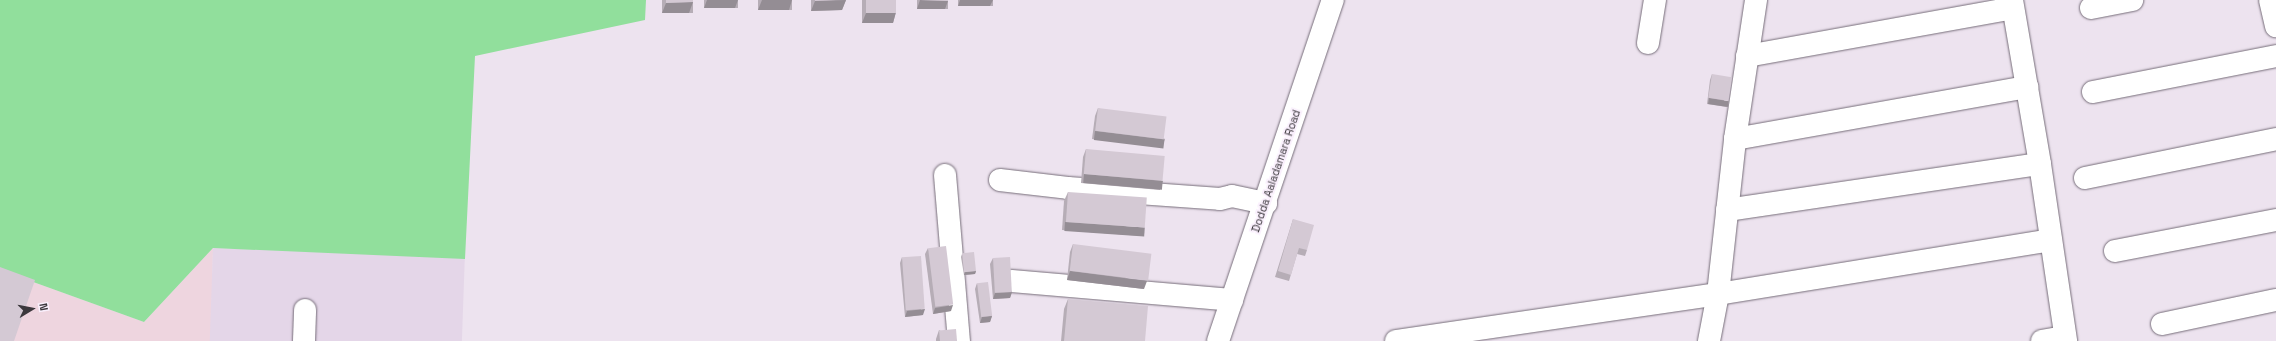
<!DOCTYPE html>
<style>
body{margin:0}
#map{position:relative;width:2276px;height:341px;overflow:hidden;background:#ede3ef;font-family:"Space Grotesk",sans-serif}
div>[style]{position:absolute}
.industrial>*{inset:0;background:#eed5df}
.built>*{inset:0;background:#e4d6e8;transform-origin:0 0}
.green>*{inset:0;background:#91df9c}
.roads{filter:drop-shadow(0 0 1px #766d79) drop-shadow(0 0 1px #766d79)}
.minor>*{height:22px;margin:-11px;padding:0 11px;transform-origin:11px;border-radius:11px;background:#fff}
.major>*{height:22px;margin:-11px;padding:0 11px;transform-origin:11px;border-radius:11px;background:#fff}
.wall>*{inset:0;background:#b6adb6;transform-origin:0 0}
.shaded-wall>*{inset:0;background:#948d94;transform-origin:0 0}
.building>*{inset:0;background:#d4c9d4;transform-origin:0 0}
span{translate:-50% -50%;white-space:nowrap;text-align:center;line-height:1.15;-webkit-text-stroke:4px #faf0fd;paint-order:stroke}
.street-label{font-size:11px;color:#3c383d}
.north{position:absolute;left:12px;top:289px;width:40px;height:40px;-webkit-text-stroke:3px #faf0fd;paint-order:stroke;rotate:80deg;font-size:11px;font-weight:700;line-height:16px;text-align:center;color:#3c383d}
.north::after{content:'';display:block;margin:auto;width:14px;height:18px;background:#3c383d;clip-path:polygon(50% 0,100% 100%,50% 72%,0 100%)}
</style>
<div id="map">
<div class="industrial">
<div style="clip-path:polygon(213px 248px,211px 341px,0 341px,0 270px,144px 322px)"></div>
</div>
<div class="built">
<div style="left:213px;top:248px;width:252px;height:93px;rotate:2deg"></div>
</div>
<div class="green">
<div style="clip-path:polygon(0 0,646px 0,645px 20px,475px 56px,465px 259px,213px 248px,144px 322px,0 270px)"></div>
</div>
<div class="roads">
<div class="minor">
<div style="left:2012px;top:0;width:166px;rotate:80.3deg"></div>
<div style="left:2040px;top:164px;width:179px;rotate:81.6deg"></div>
<div style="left:2270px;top:0;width:27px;rotate:77deg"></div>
<div style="left:2091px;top:8px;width:42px;rotate:-11deg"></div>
<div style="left:1648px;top:43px;width:44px;rotate:-80.8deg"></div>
<div style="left:1747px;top:56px;width:270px;rotate:-10.2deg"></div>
<div style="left:2093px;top:92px;width:187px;rotate:-11.1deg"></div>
<div style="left:1735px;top:139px;width:297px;rotate:-10.1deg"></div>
<div style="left:945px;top:175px;width:167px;rotate:85.2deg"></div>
<div style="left:2085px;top:178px;width:195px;rotate:-11.5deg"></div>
<div style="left:1000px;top:180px;width:68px;rotate:6.7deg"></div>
<div style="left:1068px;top:188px;width:152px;rotate:4.1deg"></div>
<div style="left:1220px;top:199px;width:12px;rotate:-14deg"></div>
<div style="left:1232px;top:196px;width:35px;rotate:12deg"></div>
<div style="left:1727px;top:210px;width:316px;rotate:-8.4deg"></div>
<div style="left:2115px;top:251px;width:164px;rotate:-10.9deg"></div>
<div style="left:1011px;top:281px;width:222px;rotate:4.9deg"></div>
<div style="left:2162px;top:324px;width:116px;rotate:-11.9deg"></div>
<div style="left:304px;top:341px;width:31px;rotate:-88deg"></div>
<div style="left:1396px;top:341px;width:325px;rotate:-8.3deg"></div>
<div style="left:1718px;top:294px;width:337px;rotate:-9.2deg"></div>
<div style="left:1709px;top:341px;width:48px;rotate:-79.2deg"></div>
<div style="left:1718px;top:294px;width:156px;rotate:-83.7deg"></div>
<div style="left:1735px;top:139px;width:141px;rotate:-81.4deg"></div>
<div style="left:2042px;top:341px;width:23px;rotate:-10deg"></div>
</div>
<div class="major">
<div style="left:1218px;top:341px;width:360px;rotate:-71.4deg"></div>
</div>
</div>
<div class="wall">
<div style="left:662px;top:0;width:31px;height:13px"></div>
<div style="left:704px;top:0;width:34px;height:8px"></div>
<div style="left:758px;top:0;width:34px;height:10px"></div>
<div style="clip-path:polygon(811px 0,846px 0,842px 10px,811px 11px)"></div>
<div style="clip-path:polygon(862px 0,896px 0,896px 12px,893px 23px,862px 23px)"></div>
<div style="left:917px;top:0;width:31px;height:9px"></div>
<div style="left:958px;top:0;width:35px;height:6px"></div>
<div style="clip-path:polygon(1712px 74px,1727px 107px,1707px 104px,1710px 80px)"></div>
<div style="clip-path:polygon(1098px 108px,1165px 139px,1162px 147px,1092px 139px,1095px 116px)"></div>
<div style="clip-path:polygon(1086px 149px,1163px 181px,1160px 190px,1081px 183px,1083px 157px)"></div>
<div style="clip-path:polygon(1068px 192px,1142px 236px,1062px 230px,1064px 201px)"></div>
<div style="clip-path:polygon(1293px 219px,1307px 250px,1305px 256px,1297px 254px,1289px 281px,1275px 277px)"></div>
<div style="clip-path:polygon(1073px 244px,1144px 289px,1067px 280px,1070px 252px)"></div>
<div style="clip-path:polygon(928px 248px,951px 311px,933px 314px,925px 254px)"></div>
<div style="clip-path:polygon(962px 254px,976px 271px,975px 274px,964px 275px,961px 257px)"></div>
<div style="clip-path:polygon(902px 257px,923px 315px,905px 317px,900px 263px)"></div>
<div style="clip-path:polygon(993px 258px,1012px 292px,1010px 298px,993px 299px,990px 264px)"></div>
<div style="clip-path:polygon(977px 283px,992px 316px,990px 322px,980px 323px,975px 289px)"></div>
<div style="clip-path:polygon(1068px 299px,1145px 341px,1061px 341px,1064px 309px)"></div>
<div style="clip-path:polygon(939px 330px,957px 341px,936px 341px,936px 339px)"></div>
</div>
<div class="shaded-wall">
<div style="clip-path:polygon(707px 0,738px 0,735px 8px,704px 8px)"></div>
<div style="clip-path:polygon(762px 0,792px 0,789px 10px,758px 10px)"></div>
<div style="clip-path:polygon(846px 0,842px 10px,811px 11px,815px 1px)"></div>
<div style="clip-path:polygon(920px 0,948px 1px,945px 9px,917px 9px)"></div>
<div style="clip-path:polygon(960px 0,993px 0,990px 6px,958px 6px)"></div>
<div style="clip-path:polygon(693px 2px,689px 13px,662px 13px,666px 3px)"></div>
<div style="clip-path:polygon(896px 12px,893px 23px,862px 23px,866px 13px)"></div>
<div style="left:1709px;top:98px;width:20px;height:6px;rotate:9deg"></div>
<div style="left:1095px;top:131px;width:70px;height:9px;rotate:7deg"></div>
<div style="left:1084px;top:174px;width:79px;height:9px;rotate:5deg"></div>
<div style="left:1065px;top:222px;width:80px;height:9px;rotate:4deg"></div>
<div style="clip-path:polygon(976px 271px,975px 274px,964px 275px,965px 272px)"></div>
<div style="clip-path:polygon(1070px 271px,1147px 281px,1144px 289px,1067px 280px)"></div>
<div style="clip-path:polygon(1012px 292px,1010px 298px,993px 299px,995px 293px)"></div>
<div style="clip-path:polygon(953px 305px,951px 311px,933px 314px,935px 308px)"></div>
<div style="clip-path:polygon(925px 309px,923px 315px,905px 317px,907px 311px)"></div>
<div style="clip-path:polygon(992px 316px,990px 322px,980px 323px,982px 317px)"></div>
</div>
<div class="building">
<div style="clip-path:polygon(666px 0,693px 0,693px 2px,666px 3px)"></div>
<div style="clip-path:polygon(815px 0,836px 0,815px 1px)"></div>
<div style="left:866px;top:0;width:30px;height:13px"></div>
<div style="clip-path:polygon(920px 0,948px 0,948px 1px)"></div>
<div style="left:1712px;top:74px;width:20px;height:24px;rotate:9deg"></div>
<div style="left:1098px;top:108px;width:69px;height:23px;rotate:7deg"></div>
<div style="left:1086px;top:149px;width:79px;height:25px;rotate:5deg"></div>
<div style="left:1068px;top:192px;width:79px;height:30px;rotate:4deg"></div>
<div style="clip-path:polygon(1293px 219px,1314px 225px,1307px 250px,1299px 248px,1291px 275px,1278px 271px)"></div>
<div style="left:1073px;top:244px;width:79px;height:27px;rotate:7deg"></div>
<div style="left:946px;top:246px;width:59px;height:18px;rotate:83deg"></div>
<div style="left:974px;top:252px;width:19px;height:12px;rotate:84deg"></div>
<div style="left:921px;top:256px;width:53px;height:19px;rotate:86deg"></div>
<div style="left:1010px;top:257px;width:35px;height:17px;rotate:87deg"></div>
<div style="clip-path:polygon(0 267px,35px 280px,14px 341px,0 341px)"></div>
<div style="left:988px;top:282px;width:34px;height:11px;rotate:83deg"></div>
<div style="clip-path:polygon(1068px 299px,1148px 306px,1145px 341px,1064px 341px)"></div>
<div style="left:956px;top:329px;width:12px;height:17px;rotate:85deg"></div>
</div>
<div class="street-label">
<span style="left:1276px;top:171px;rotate:-71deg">Dodda Aaladamara Road</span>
</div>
<div class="north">N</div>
</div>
